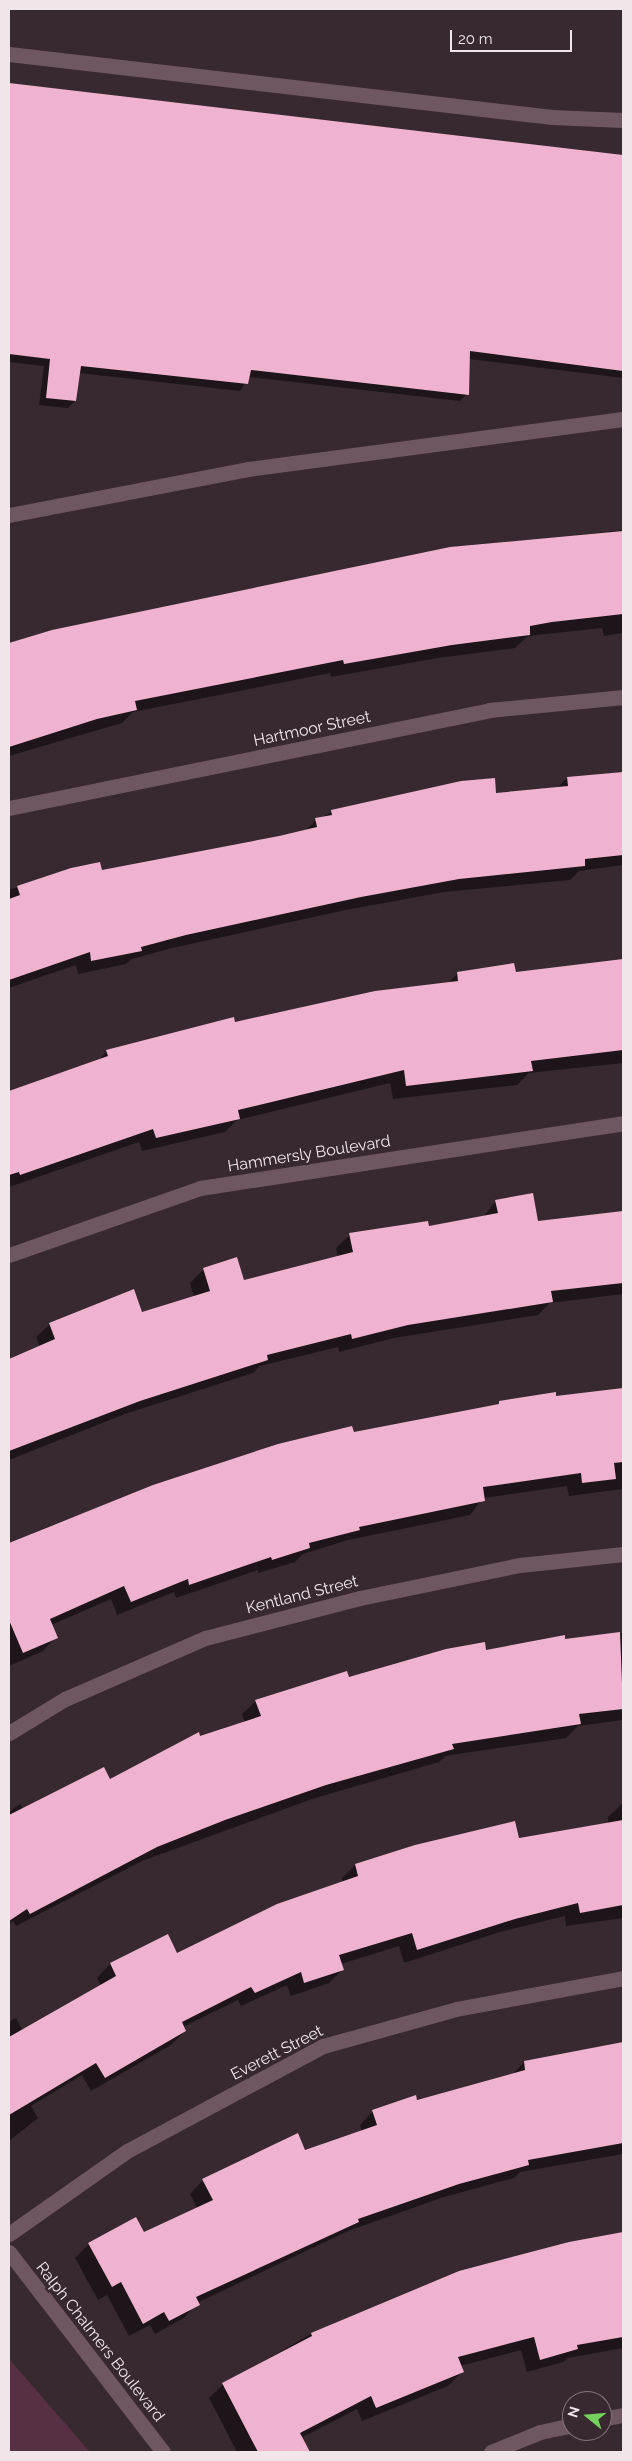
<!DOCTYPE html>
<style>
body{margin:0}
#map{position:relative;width:632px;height:2461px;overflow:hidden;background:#382930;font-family:Raleway,sans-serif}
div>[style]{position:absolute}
.green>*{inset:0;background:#573043}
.shadow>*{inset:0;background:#0007}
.building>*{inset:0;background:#efb2cf}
.lane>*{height:15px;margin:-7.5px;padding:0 7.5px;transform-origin:7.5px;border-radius:7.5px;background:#6f5762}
.street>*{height:15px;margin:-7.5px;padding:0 7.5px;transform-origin:7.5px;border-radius:7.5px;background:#6f5762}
span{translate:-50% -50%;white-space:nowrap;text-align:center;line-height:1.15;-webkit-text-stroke:5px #382930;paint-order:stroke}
.street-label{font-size:16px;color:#f0e6ea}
.frame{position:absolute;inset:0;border:10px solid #f0e6ea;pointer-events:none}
.north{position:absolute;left:562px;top:2391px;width:50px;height:50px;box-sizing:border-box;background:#382930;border:1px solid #82757a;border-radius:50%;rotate:287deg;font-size:14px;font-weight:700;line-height:20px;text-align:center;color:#f0e6ea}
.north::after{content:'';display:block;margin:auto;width:18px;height:22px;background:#74d25c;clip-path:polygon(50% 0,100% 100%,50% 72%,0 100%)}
.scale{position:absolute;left:450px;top:30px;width:122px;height:22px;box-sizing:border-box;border:2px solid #f0e6ea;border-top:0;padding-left:6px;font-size:15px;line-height:18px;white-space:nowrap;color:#f0e6ea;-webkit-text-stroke:4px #382930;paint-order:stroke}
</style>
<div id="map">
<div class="green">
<div style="clip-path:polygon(9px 2359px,90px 2452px,9px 2452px)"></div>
</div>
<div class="shadow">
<div style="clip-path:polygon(9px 84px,623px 157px,623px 378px,469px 359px,467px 394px,460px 401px,249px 377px,240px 391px,79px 373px,75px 401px,68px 408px,39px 405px,44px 366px,9px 362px)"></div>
<div style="clip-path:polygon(623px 530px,623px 633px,604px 636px,602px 628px,537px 635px,527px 637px,515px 648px,438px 658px,331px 677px,330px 673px,133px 712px,122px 723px,9px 756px,9px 644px,52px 631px,450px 549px)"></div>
<div style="clip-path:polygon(623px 772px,623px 865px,579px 871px,570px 880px,444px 892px,346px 910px,172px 948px,132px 959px,126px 964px,78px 974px,76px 965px,9px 988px,9px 890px,70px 869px,101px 871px,305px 831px,316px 820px,332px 812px,557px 788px,567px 778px)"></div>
<div style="clip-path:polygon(623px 960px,623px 1063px,529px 1073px,517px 1085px,393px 1099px,390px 1083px,237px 1120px,225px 1132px,142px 1151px,139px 1142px,9px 1187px,9px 1092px,97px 1062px,107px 1051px,233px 1019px,234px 1024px,448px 983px,457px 974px,513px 964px,515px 974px)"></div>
<div style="clip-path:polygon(496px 1201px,537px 1222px,623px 1212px,623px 1294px,550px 1303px,538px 1315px,394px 1338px,339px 1352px,338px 1347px,260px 1366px,253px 1373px,125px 1414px,9px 1460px,9px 1360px,40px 1347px,36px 1337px,50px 1324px,141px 1313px,194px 1297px,190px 1283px,204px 1269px,243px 1281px,338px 1257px,336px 1248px,350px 1235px,428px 1228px,483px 1217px)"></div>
<div style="clip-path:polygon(623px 1390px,623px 1489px,569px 1496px,567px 1486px,483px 1498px,470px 1515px,348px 1540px,303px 1554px,295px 1562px,258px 1573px,258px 1570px,176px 1598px,174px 1592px,117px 1615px,111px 1599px,51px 1625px,56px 1637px,43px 1651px,9px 1666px,9px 1544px,47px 1527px,223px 1462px,351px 1427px,353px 1433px,555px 1398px)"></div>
<div style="clip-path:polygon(623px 1633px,623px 1720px,578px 1726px,566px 1738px,445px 1756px,439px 1762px,312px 1799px,142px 1861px,16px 1926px,13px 1921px,9px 1924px,9px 1812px,20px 1804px,23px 1809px,110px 1781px,200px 1738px,245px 1723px,242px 1714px,256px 1701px,485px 1651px)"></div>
<div style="clip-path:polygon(623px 1803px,623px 1918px,566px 1926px,565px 1916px,500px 1932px,404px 1963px,399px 1946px,341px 1964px,343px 1969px,329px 1983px,291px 1996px,287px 1985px,241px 2006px,238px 2000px,183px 2027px,185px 2031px,171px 2045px,91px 2091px,82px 2075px,31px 2106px,38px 2118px,9px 2141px,9px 2022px,16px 2018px,23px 2031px,101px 1986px,97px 1978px,110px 1964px,168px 1936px,177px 1954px,343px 1883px,342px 1878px,355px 1865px,608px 1823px,608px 1817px)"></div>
<div style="clip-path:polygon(622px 2043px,623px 2154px,520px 2172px,514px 2178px,444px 2197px,348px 2231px,197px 2303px,184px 2318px,155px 2334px,150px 2325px,129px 2336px,107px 2295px,98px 2300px,75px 2258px,89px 2244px,144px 2233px,197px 2208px,190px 2194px,203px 2180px,305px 2152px,362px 2132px,360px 2125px,373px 2111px,512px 2075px,524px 2062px)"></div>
<div style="clip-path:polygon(623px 2233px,623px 2348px,568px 2358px,563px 2362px,527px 2372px,521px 2350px,460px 2366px,462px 2372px,448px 2386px,362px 2421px,357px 2409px,301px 2438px,306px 2448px,302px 2452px,237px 2452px,209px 2398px,223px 2384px,311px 2334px,569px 2243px)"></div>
</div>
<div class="building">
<div style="clip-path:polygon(9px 83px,623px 155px,623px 371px,470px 351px,469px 395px,251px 370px,248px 384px,81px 366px,76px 401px,46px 398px,50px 359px,9px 354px)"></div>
<div style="clip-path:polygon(623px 531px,623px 614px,552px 622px,530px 626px,530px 635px,452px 645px,344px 664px,343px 660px,135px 701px,137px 710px,97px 719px,9px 747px,9px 643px,52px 630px,450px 547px)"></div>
<div style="clip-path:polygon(623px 772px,623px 855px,585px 859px,585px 866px,459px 879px,361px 897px,186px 935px,141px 947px,142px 951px,91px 961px,90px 952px,9px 980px,9px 899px,20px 895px,17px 886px,71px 868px,100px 862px,102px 870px,279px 836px,317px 827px,315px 818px,332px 815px,331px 810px,461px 781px,495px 778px,496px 793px,568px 786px,567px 777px)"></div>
<div style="clip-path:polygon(623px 959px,623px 1050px,531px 1061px,533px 1071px,406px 1086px,404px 1070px,238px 1110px,240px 1119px,156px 1138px,153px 1129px,20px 1175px,19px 1172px,9px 1175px,9px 1091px,108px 1056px,106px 1050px,234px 1017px,235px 1022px,375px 991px,458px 981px,457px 972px,514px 963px,516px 972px)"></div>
<div style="clip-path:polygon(533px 1193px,538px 1221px,623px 1211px,623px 1283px,551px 1291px,553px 1302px,408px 1325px,352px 1339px,351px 1334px,267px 1355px,268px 1360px,140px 1401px,9px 1451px,9px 1359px,55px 1339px,49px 1323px,134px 1289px,142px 1312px,210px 1291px,203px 1268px,237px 1257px,244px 1280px,353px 1252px,349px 1233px,428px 1221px,429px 1226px,498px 1213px,495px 1200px)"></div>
<div style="clip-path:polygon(623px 1388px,623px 1462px,614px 1463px,616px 1479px,582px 1483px,581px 1473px,483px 1487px,485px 1501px,359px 1527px,360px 1530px,309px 1543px,310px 1548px,272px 1560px,271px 1557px,189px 1585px,188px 1579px,131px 1602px,124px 1586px,50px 1619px,58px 1638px,23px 1653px,9px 1620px,9px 1543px,153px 1485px,278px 1444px,352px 1426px,354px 1432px,499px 1404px,499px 1401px,556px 1392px,556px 1396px)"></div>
<div style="clip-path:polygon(620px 1632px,623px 1709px,579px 1714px,581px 1724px,452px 1744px,454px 1749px,326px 1785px,225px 1820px,157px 1847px,30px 1914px,27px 1909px,9px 1921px,9px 1815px,104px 1767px,110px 1779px,199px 1732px,200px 1736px,261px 1716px,255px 1700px,347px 1671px,349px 1677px,446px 1649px,485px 1642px,486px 1650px,565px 1635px,565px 1639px)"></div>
<div style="clip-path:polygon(623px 1820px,623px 1905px,580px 1913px,578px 1903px,515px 1919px,417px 1950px,412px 1933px,339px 1955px,344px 1970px,304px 1983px,301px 1972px,255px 1993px,251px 1987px,182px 2022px,186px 2031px,105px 2078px,96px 2063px,9px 2115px,9px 2037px,116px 1976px,110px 1963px,168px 1934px,177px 1953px,277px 1904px,358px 1876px,355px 1864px,415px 1845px,515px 1821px,519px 1838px)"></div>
<div style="clip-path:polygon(623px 2042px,623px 2143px,528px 2160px,529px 2165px,459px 2184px,358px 2219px,359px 2222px,196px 2297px,200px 2305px,169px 2321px,164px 2312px,143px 2324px,121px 2282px,112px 2287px,88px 2243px,136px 2217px,144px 2232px,213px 2200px,202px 2179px,298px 2133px,305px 2150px,377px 2125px,372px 2110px,416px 2095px,417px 2100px,525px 2070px,524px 2061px)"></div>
<div style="clip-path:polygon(623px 2232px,623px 2337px,577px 2345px,578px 2349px,540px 2360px,534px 2337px,458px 2357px,464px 2372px,376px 2408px,371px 2396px,300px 2433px,310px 2452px,258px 2452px,222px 2383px,312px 2336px,311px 2333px,459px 2271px,569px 2242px)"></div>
</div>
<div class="lane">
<div style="left:9px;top:54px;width:547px;rotate:6.62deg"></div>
<div style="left:552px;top:117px;width:71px;rotate:2.4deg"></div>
<div style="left:9px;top:515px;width:243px;rotate:-10.9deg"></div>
<div style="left:248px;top:469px;width:378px;rotate:-7.6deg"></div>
</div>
<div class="street">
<div style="left:9px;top:808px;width:490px;rotate:-11.5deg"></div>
<div style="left:489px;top:710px;width:135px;rotate:-5.5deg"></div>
<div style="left:9px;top:1255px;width:202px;rotate:-19.3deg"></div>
<div style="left:200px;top:1188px;width:428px;rotate:-8.7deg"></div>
<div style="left:9px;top:1733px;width:66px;rotate:-31.3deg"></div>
<div style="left:65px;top:1699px;width:153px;rotate:-23.5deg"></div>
<div style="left:205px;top:1638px;width:160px;rotate:-14.5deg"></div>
<div style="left:360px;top:1598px;width:163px;rotate:-11.7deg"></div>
<div style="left:520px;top:1565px;width:104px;rotate:-6.1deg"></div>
<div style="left:9px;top:2234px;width:144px;rotate:-35.1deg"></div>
<div style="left:127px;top:2151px;width:222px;rotate:-28.2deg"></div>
<div style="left:323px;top:2046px;width:138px;rotate:-15.5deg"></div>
<div style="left:456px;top:2009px;width:170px;rotate:-10.5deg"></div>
<div style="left:9px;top:2252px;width:252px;rotate:52.4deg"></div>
<div style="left:602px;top:2419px;width:21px;rotate:-11deg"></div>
<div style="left:491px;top:2452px;width:53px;rotate:-22.2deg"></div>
<div style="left:540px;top:2432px;width:33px;rotate:-12deg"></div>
</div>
<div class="street-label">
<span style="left:312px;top:729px;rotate:-12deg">Hartmoor Street</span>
<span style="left:309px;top:1154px;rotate:-9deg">Hammersly Boulevard</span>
<span style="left:302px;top:1595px;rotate:-14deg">Kentland Street</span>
<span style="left:277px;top:2053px;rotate:-27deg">Everett Street</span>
<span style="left:100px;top:2342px;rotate:52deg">Ralph Chalmers Boulevard</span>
</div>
<div class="frame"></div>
<div class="north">N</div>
<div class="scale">20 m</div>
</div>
